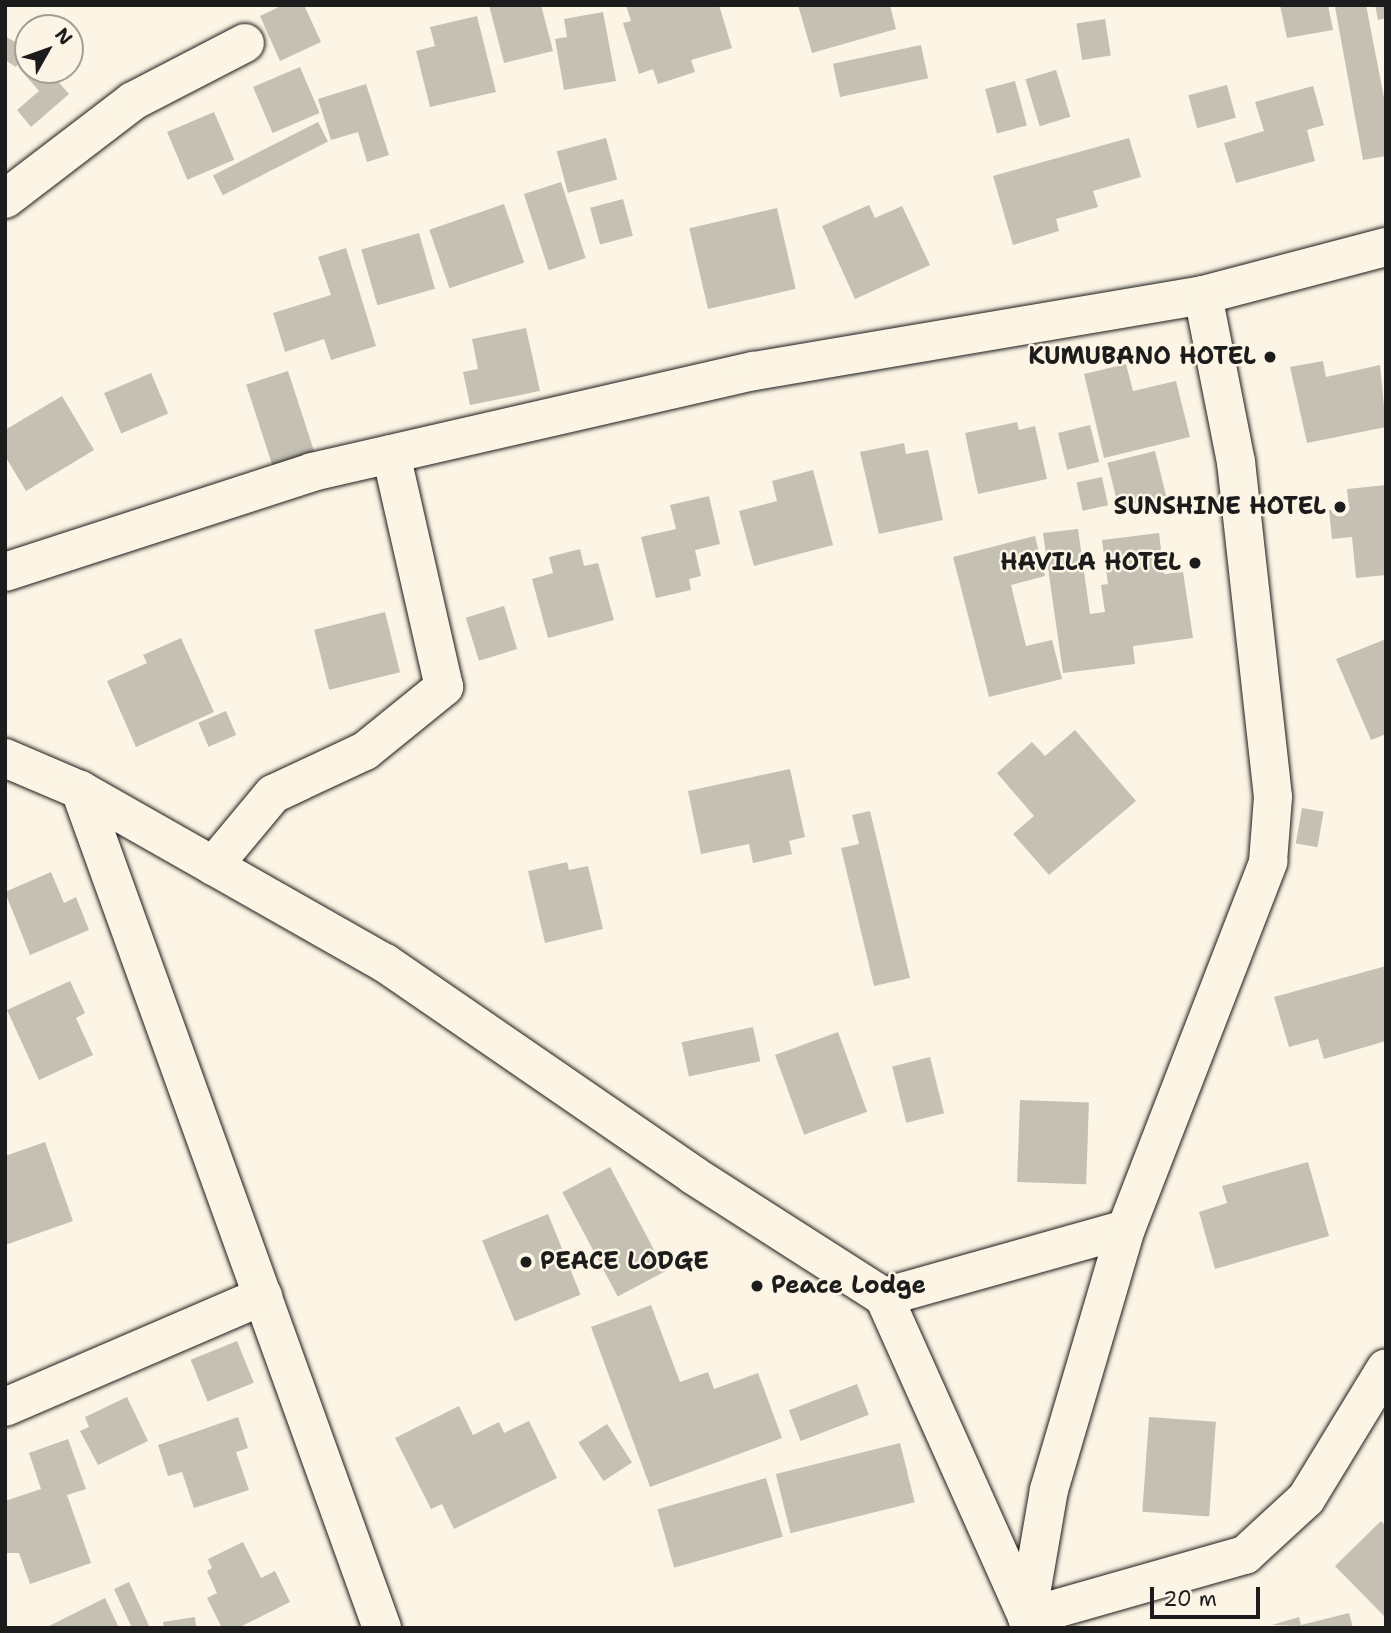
<!DOCTYPE html>
<style>
body{margin:0}
#map{position:relative;width:1391px;height:1633px;overflow:hidden;background:#fcf5e5;font-family:"Shantell Sans",sans-serif}
div>[style]{position:absolute}
.building>*{inset:0;background:#c4c0b3;transform-origin:0 0}
.roads{filter:drop-shadow(0 0 2px #1c1c1c) drop-shadow(0 0 2px #1c1c1c)}
.minor>*{height:38px;margin:-19px;padding:0 19px;transform-origin:19px;border-radius:19px;background:#fcf5e5}
.dots>*{width:19px;height:19px;translate:-50% -50%;box-sizing:border-box;border:4px solid #fcf5e5;border-radius:50%}
span{translate:-50% -50%;white-space:nowrap;text-align:center;line-height:1.15;-webkit-text-stroke:5px #fcf5e5;paint-order:stroke}
.poi-label{font-size:24px;color:#1c1c1c;font-weight:700}
.right{translate:-100% -50%;text-align:right}
.left{translate:0 -50%;text-align:left}
.frame{position:absolute;inset:0;border:7px solid #1c1c1c;pointer-events:none}
.north{position:absolute;left:14px;top:14px;width:70px;height:70px;box-sizing:border-box;background:#fcf5e5;border:2px solid #a29e95;border-radius:50%;rotate:50deg;font-size:19px;font-weight:700;line-height:28px;text-align:center;color:#1c1c1c}
.north::after{content:'';display:block;margin:auto;width:24px;height:32px;background:#1c1c1c;clip-path:polygon(50% 0,100% 100%,50% 72%,0 100%)}
.scale{position:absolute;left:1150px;top:1587px;width:110px;height:32px;box-sizing:border-box;border:4px solid #1c1c1c;border-top:0;padding-left:9px;font-size:21px;line-height:24px;white-space:nowrap;color:#1c1c1c;-webkit-text-stroke:5px #fcf5e5;paint-order:stroke}
</style>
<div id="map">
<div class="building">
<div style="clip-path:polygon(283px 5px,304px 5px,321px 42px,280px 61px,260px 16px)"></div>
<div style="clip-path:polygon(489px 5px,541px 5px,553px 51px,504px 63px)"></div>
<div style="clip-path:polygon(626px 5px,719px 5px,732px 48px,691px 60px,695px 72px,658px 84px,653px 69px,639px 74px,623px 23px,631px 21px)"></div>
<div style="clip-path:polygon(798px 5px,890px 5px,896px 29px,812px 53px)"></div>
<div style="clip-path:polygon(1280px 5px,1328px 5px,1333px 30px,1287px 38px)"></div>
<div style="clip-path:polygon(1366px 5px,1386px 108px,1386px 156px,1363px 160px,1335px 7px)"></div>
<div style="clip-path:polygon(1375px 5px,1386px 5px,1386px 18px,1378px 20px)"></div>
<div style="clip-path:polygon(603px 12px,616px 81px,564px 90px,555px 39px,567px 37px,564px 19px)"></div>
<div style="clip-path:polygon(477px 16px,496px 92px,430px 107px,416px 51px,435px 46px,430px 27px)"></div>
<div style="left:1105px;top:19px;width:37px;height:29px;rotate:81deg"></div>
<div style="clip-path:polygon(5px 36px,27px 49px,16px 67px,5px 60px)"></div>
<div style="left:921px;top:45px;width:34px;height:90px;rotate:78deg"></div>
<div style="clip-path:polygon(28px 60px,28px 70px,48px 70px,69px 94px,31px 127px,17px 110px,39px 91px,19px 68px)"></div>
<div style="left:300px;top:67px;width:50px;height:51px;rotate:67deg"></div>
<div style="left:1056px;top:70px;width:49px;height:32px;rotate:73deg"></div>
<div style="left:1015px;top:81px;width:46px;height:31px;rotate:75deg"></div>
<div style="clip-path:polygon(366px 84px,389px 155px,367px 162px,358px 132px,331px 140px,318px 99px)"></div>
<div style="left:1227px;top:85px;width:34px;height:40px;rotate:75deg"></div>
<div style="clip-path:polygon(1313px 86px,1324px 125px,1307px 130px,1315px 161px,1236px 183px,1224px 143px,1264px 131px,1255px 102px)"></div>
<div style="left:214px;top:112px;width:52px;height:51px;rotate:67deg"></div>
<div style="left:318px;top:122px;width:22px;height:118px;rotate:63deg"></div>
<div style="left:606px;top:138px;width:43px;height:51px;rotate:75deg"></div>
<div style="clip-path:polygon(1129px 138px,1141px 177px,1093px 191px,1098px 207px,1056px 219px,1059px 231px,1013px 245px,993px 176px)"></div>
<div style="left:561px;top:182px;width:80px;height:39px;rotate:72deg"></div>
<div style="left:623px;top:199px;width:38px;height:34px;rotate:75deg"></div>
<div style="left:504px;top:204px;width:62px;height:79px;rotate:71deg"></div>
<div style="clip-path:polygon(869px 205px,875px 218px,902px 206px,930px 265px,855px 299px,822px 226px)"></div>
<div style="left:777px;top:208px;width:83px;height:90px;rotate:77deg"></div>
<div style="left:419px;top:233px;width:58px;height:60px;rotate:74deg"></div>
<div style="clip-path:polygon(346px 248px,376px 346px,331px 360px,324px 339px,285px 352px,273px 313px,331px 295px,318px 257px)"></div>
<div style="clip-path:polygon(526px 328px,540px 391px,470px 405px,463px 372px,478px 369px,472px 339px)"></div>
<div style="clip-path:polygon(1323px 361px,1326px 377px,1380px 365px,1386px 427px,1307px 443px,1290px 367px)"></div>
<div style="clip-path:polygon(1126px 364px,1133px 391px,1176px 381px,1190px 437px,1104px 458px,1084px 374px)"></div>
<div style="left:288px;top:371px;width:89px;height:44px;rotate:72deg"></div>
<div style="left:151px;top:373px;width:44px;height:51px;rotate:67deg"></div>
<div style="clip-path:polygon(62px 396px,94px 450px,26px 491px,5px 456px,5px 430px)"></div>
<div style="clip-path:polygon(1017px 422px,1019px 430px,1035px 426px,1047px 479px,978px 494px,965px 433px)"></div>
<div style="left:1090px;top:425px;width:38px;height:33px;rotate:76deg"></div>
<div style="clip-path:polygon(904px 443px,906px 454px,928px 450px,943px 520px,879px 534px,860px 452px)"></div>
<div style="left:1155px;top:451px;width:46px;height:49px;rotate:76deg"></div>
<div style="clip-path:polygon(813px 470px,833px 545px,754px 566px,739px 511px,777px 501px,772px 481px)"></div>
<div style="left:1102px;top:477px;width:29px;height:26px;rotate:78deg"></div>
<div style="clip-path:polygon(1386px 485px,1386px 575px,1356px 578px,1352px 537px,1332px 539px,1329px 510px,1349px 508px,1347px 489px)"></div>
<div style="clip-path:polygon(709px 496px,720px 544px,695px 550px,701px 576px,689px 579px,691px 590px,656px 598px,641px 537px,676px 529px,670px 505px)"></div>
<div style="clip-path:polygon(1078px 529px,1090px 614px,1105px 612px,1101px 585px,1108px 584px,1102px 540px,1159px 533px,1164px 574px,1183px 572px,1193px 638px,1133px 646px,1135px 664px,1063px 673px,1043px 533px)"></div>
<div style="clip-path:polygon(1035px 536px,1045px 576px,1011px 585px,1026px 646px,1052px 640px,1062px 679px,989px 697px,953px 557px)"></div>
<div style="clip-path:polygon(580px 549px,584px 566px,598px 563px,614px 620px,548px 638px,532px 579px,553px 573px,549px 557px)"></div>
<div style="left:504px;top:606px;width:45px;height:40px;rotate:73deg"></div>
<div style="left:385px;top:612px;width:62px;height:73px;rotate:76deg"></div>
<div style="clip-path:polygon(181px 638px,214px 712px,136px 747px,107px 681px,147px 663px,143px 655px)"></div>
<div style="clip-path:polygon(1386px 639px,1386px 734px,1371px 740px,1336px 659px)"></div>
<div style="left:226px;top:711px;width:26px;height:30px;rotate:67deg"></div>
<div style="clip-path:polygon(1075px 730px,1136px 801px,1049px 875px,1013px 834px,1034px 816px,997px 773px,1032px 742px,1045px 756px)"></div>
<div style="clip-path:polygon(790px 769px,805px 837px,789px 841px,792px 854px,753px 863px,749px 844px,701px 854px,688px 791px)"></div>
<div style="left:1302px;top:808px;width:22px;height:36px;rotate:10deg"></div>
<div style="clip-path:polygon(870px 811px,910px 978px,874px 986px,841px 848px,859px 844px,852px 815px)"></div>
<div style="clip-path:polygon(567px 862px,569px 870px,588px 866px,603px 929px,545px 943px,528px 871px)"></div>
<div style="clip-path:polygon(51px 872px,64px 903px,76px 897px,89px 930px,30px 955px,5px 892px)"></div>
<div style="clip-path:polygon(1386px 966px,1386px 1041px,1324px 1059px,1318px 1039px,1289px 1047px,1274px 997px)"></div>
<div style="clip-path:polygon(70px 981px,85px 1013px,76px 1018px,93px 1055px,39px 1080px,7px 1010px)"></div>
<div style="left:753px;top:1027px;width:35px;height:73px;rotate:78deg"></div>
<div style="left:838px;top:1032px;width:85px;height:67px;rotate:70deg"></div>
<div style="left:930px;top:1057px;width:58px;height:39px;rotate:76deg"></div>
<div style="left:1020px;top:1100px;width:69px;height:82px;rotate:2deg"></div>
<div style="clip-path:polygon(45px 1142px,73px 1221px,5px 1245px,5px 1156px)"></div>
<div style="clip-path:polygon(1308px 1162px,1329px 1236px,1215px 1269px,1199px 1212px,1227px 1203px,1222px 1186px)"></div>
<div style="left:610px;top:1167px;width:118px;height:54px;rotate:62deg"></div>
<div style="left:548px;top:1214px;width:87px;height:71px;rotate:68deg"></div>
<div style="clip-path:polygon(651px 1305px,680px 1382px,708px 1372px,714px 1389px,758px 1373px,782px 1438px,650px 1487px,591px 1327px)"></div>
<div style="left:237px;top:1341px;width:45px;height:50px;rotate:68deg"></div>
<div style="left:857px;top:1384px;width:33px;height:73px;rotate:69deg"></div>
<div style="clip-path:polygon(127px 1397px,148px 1441px,98px 1465px,80px 1431px,89px 1427px,85px 1417px)"></div>
<div style="clip-path:polygon(459px 1406px,473px 1435px,499px 1422px,504px 1433px,529px 1421px,557px 1478px,454px 1529px,442px 1504px,431px 1509px,395px 1438px)"></div>
<div style="clip-path:polygon(238px 1417px,248px 1448px,236px 1452px,249px 1490px,194px 1508px,182px 1472px,168px 1476px,158px 1445px)"></div>
<div style="left:1149px;top:1417px;width:67px;height:95px;rotate:4deg"></div>
<div style="left:607px;top:1424px;width:46px;height:34px;rotate:57deg"></div>
<div style="clip-path:polygon(68px 1439px,86px 1489px,67px 1495px,91px 1563px,30px 1584px,19px 1553px,5px 1553px,5px 1501px,41px 1489px,29px 1453px)"></div>
<div style="left:900px;top:1443px;width:61px;height:128px;rotate:76deg"></div>
<div style="left:766px;top:1478px;width:61px;height:113px;rotate:74deg"></div>
<div style="clip-path:polygon(1381px 1521px,1386px 1526px,1386px 1618px,1335px 1566px)"></div>
<div style="clip-path:polygon(243px 1542px,261px 1578px,275px 1571px,290px 1602px,238px 1628px,222px 1628px,207px 1598px,217px 1593px,207px 1571px,212px 1568px,208px 1559px)"></div>
<div style="clip-path:polygon(129px 1582px,150px 1628px,132px 1628px,114px 1589px)"></div>
<div style="clip-path:polygon(105px 1598px,119px 1628px,45px 1628px)"></div>
<div style="clip-path:polygon(1349px 1613px,1353px 1628px,1272px 1625px,1299px 1617px,1301px 1625px)"></div>
<div style="clip-path:polygon(195px 1617px,196px 1628px,164px 1628px,163px 1622px)"></div>
</div>
<div class="roads">
<div class="minor">
<div style="left:5px;top:199px;width:161px;rotate:-37.4deg"></div>
<div style="left:133px;top:101px;width:126px;rotate:-27.4deg"></div>
<div style="left:5px;top:572px;width:323px;rotate:-18deg"></div>
<div style="left:312px;top:472px;width:453px;rotate:-12.9deg"></div>
<div style="left:754px;top:371px;width:455px;rotate:-9.6deg"></div>
<div style="left:1203px;top:295px;width:189px;rotate:-14.7deg"></div>
<div style="left:5px;top:758px;width:82px;rotate:23.1deg"></div>
<div style="left:80px;top:790px;width:351px;rotate:29.6deg"></div>
<div style="left:385px;top:963px;width:374px;rotate:34.5deg"></div>
<div style="left:693px;top:1175px;width:227px;rotate:32.6deg"></div>
<div style="left:884px;top:1297px;width:251px;rotate:-15.7deg"></div>
<div style="left:80px;top:790px;width:891px;rotate:70.18deg"></div>
<div style="left:213px;top:866px;width:94px;rotate:-50.2deg"></div>
<div style="left:273px;top:794px;width:102px;rotate:-25.1deg"></div>
<div style="left:365px;top:751px;width:102px;rotate:-39deg"></div>
<div style="left:444px;top:687px;width:239px;rotate:-102.8deg"></div>
<div style="left:884px;top:1297px;width:350px;rotate:65.9deg"></div>
<div style="left:1027px;top:1617px;width:227px;rotate:-15.9deg"></div>
<div style="left:1245px;top:1555px;width:83px;rotate:-42.6deg"></div>
<div style="left:1306px;top:1499px;width:153px;rotate:-58.6deg"></div>
<div style="left:5px;top:1407px;width:281px;rotate:-23.3deg"></div>
<div style="left:1030px;top:1628px;width:11px;rotate:-105deg"></div>
<div style="left:1027px;top:1617px;width:129px;rotate:-80.2deg"></div>
<div style="left:1049px;top:1490px;width:272px;rotate:-73.6deg"></div>
<div style="left:1126px;top:1229px;width:394px;rotate:-68.8deg"></div>
<div style="left:1268px;top:862px;width:65px;rotate:-85.6deg"></div>
<div style="left:1273px;top:797px;width:337px;rotate:-96.3deg"></div>
<div style="left:1236px;top:462px;width:170px;rotate:-101.2deg"></div>
</div>
</div>
<div class="dots">
<div style="left:1270px;top:357px;background:#1c1c1c"></div>
<div style="left:1340px;top:507px;background:#1c1c1c"></div>
<div style="left:1195px;top:563px;background:#1c1c1c"></div>
<div style="left:526px;top:1262px;background:#1c1c1c"></div>
<div style="left:757px;top:1286px;background:#1c1c1c"></div>
</div>
<div class="poi-label">
<span class="right" style="left:1256px;top:357px">KUMUBANO HOTEL</span>
<span class="right" style="left:1326px;top:507px">SUNSHINE HOTEL</span>
<span class="right" style="left:1181px;top:563px">HAVILA HOTEL</span>
<span class="left" style="left:540px;top:1262px">PEACE LODGE</span>
<span class="left" style="left:771px;top:1286px">Peace Lodge</span>
</div>
<div class="frame"></div>
<div class="north">N</div>
<div class="scale">20 m</div>
</div>
